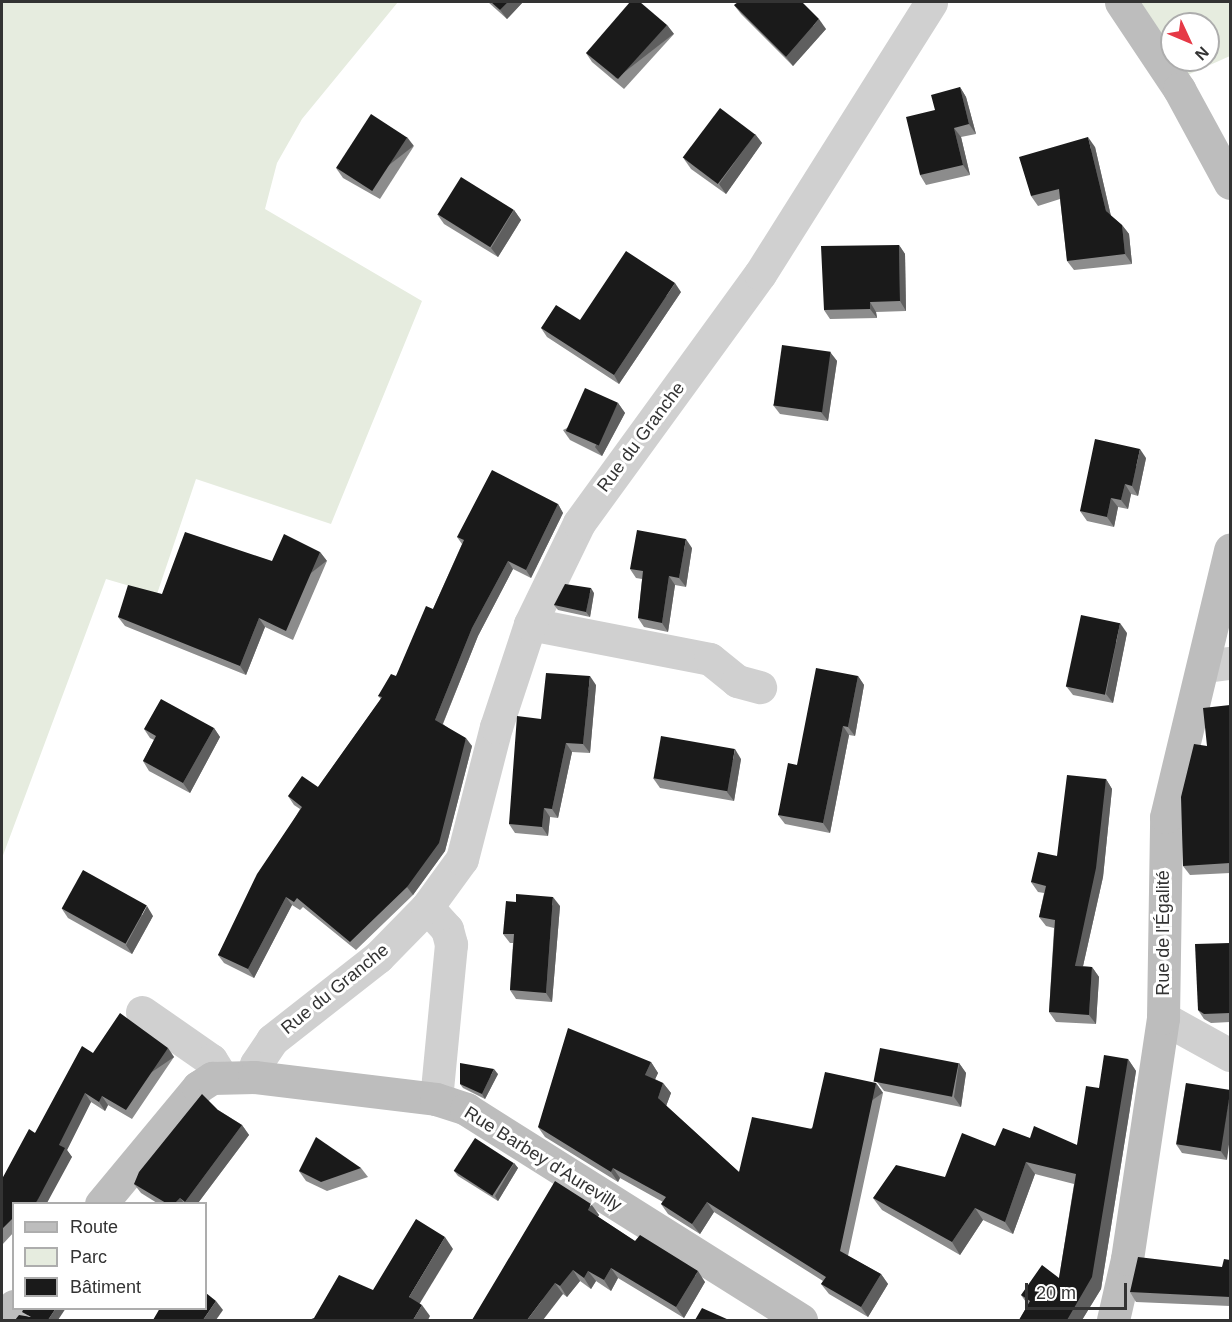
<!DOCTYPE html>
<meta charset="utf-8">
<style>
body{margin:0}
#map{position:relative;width:1232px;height:1322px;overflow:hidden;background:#fff;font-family:Arial,sans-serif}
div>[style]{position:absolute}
.green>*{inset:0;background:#e6ecdf}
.street>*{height:33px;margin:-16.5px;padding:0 16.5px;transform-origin:16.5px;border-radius:16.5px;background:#d0d0d0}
.secondary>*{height:33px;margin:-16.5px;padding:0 16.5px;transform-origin:16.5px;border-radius:16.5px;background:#bdbdbd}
.wall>*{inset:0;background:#8c8c8c}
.shaded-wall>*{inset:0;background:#5f5f5f;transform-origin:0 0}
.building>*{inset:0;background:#1a1a1a;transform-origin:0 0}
span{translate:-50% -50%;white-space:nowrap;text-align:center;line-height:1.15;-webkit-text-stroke:6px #fff;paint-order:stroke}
.street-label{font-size:18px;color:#333}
.frame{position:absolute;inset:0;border:3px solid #333;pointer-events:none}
.legend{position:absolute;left:12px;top:1202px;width:195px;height:108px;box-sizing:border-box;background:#fff;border:2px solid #adadad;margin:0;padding:8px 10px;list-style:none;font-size:18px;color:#333}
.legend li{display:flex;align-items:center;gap:12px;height:30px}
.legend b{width:30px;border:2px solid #adadad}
.north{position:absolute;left:1160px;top:12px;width:60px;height:60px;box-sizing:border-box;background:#fff;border:2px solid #adadad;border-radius:50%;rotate:134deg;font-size:16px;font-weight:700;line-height:24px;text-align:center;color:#333}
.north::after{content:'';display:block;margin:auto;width:21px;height:27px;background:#e63946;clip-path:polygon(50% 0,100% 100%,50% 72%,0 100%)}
.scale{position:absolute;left:1025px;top:1283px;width:102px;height:27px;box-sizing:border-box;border:3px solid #333;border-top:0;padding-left:8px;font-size:18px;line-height:21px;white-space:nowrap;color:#333;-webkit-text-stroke:4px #fff;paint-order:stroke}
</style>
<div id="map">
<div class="green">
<div style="clip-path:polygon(2px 2px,398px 2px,302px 119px,277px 163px,265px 209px,422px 301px,331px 524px,196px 479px,157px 594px,106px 579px,2px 858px)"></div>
<div style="clip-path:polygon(evenodd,1121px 2px,1230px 2px,1230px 56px,1174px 81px,1121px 2px,1172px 24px,1208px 24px,1208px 60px,1172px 60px,1172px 24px)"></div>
</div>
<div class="street">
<div style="left:530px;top:624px;width:183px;rotate:11deg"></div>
<div style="left:710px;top:659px;width:35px;rotate:39deg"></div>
<div style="left:737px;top:681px;width:24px;rotate:15deg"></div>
<div style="left:1204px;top:666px;width:26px;rotate:-7deg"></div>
<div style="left:427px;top:907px;width:30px;rotate:48deg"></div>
<div style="left:447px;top:929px;width:16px;rotate:75deg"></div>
<div style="left:451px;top:944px;width:156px;rotate:95.5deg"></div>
<div style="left:142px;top:1012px;width:84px;rotate:34.8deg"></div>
<div style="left:211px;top:1060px;width:19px;rotate:58deg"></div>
<div style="left:1163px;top:1018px;width:77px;rotate:28.9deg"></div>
<div style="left:254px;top:1077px;width:13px;rotate:-81deg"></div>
<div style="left:256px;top:1064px;width:29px;rotate:-56deg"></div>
<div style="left:272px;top:1040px;width:135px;rotate:-38.1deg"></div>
<div style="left:378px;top:957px;width:70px;rotate:-45.6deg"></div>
<div style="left:427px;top:907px;width:59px;rotate:-53.9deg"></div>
<div style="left:462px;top:859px;width:136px;rotate:-75.6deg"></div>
<div style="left:496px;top:727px;width:108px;rotate:-71.7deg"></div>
<div style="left:530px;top:624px;width:112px;rotate:-64.1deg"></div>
<div style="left:579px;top:523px;width:308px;rotate:-54deg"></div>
<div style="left:760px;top:274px;width:321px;rotate:-57.8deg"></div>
</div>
<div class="secondary">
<div style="left:1121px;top:2px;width:105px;rotate:56.3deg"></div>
<div style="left:1179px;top:89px;width:107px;rotate:61.5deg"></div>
<div style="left:101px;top:1204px;width:152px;rotate:-50.3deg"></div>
<div style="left:198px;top:1087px;width:17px;rotate:-33deg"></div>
<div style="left:212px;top:1078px;width:42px;rotate:-1.4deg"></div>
<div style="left:254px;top:1077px;width:183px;rotate:6.9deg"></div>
<div style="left:436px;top:1099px;width:32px;rotate:18deg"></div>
<div style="left:466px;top:1109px;width:396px;rotate:32.2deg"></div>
<div style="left:3px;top:1320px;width:18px;rotate:-52deg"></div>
<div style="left:1113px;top:1320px;width:63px;rotate:-77.1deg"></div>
<div style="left:1127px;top:1259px;width:244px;rotate:-81.5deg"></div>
<div style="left:1163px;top:1018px;width:201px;rotate:-89.1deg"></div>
<div style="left:1166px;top:817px;width:275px;rotate:-76.5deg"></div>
</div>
<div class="wall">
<div style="clip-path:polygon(488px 2px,523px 2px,507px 19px)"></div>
<div style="clip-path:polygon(734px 5px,826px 29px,793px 66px,741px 14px)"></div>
<div style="clip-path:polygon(667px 25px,674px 34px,624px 89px,592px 62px,586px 53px)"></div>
<div style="clip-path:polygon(960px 87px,966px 97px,976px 134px,961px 137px,970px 175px,926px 185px,920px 175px,935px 110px)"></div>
<div style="clip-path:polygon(755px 134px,762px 143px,726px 194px,691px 169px,684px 159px)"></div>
<div style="clip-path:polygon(414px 146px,380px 199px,343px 178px,336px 168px)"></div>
<div style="clip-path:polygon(1095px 147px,1111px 216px,1122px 225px,1129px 234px,1132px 264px,1074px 270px,1067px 261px,1060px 199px,1038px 206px,1031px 196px)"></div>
<div style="clip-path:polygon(514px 210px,521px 220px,498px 257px,444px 224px,437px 214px)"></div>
<div style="clip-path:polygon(899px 245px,905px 254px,906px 311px,876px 312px,877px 318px,830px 319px,824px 310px)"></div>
<div style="clip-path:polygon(681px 292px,619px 384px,547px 337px,541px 328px,580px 320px)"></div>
<div style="clip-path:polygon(830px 352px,837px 361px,828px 421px,780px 414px,773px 405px)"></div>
<div style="clip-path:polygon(618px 403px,625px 413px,602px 456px,570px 440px,563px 430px)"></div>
<div style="clip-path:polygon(1146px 458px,1138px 496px,1131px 494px,1128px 509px,1118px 507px,1114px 527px,1087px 521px,1080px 511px)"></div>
<div style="clip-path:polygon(558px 504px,563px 513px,531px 578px,513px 569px,478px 636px,443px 724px,472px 746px,445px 851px,413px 895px,356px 950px,303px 907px,300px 910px,292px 905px,254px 978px,224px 963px,218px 955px,300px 809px,294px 805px,288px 796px,318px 787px,381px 699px,378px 696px,396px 676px,433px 609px,462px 544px,457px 537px)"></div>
<div style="clip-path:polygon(692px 548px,686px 587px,675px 585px,668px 632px,644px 627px,638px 618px,642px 579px,636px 578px,630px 569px)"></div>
<div style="clip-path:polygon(320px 552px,327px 561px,293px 640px,265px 627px,246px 675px,125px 626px,118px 617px,162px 594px,272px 561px)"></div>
<div style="clip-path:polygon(594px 593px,590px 617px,558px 610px,554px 605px)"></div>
<div style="clip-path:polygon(1127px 633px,1113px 703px,1073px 695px,1066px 686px)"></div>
<div style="clip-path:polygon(858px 676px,864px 685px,855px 736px,849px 735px,830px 833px,785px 824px,778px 815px,797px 765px)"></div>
<div style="clip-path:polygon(596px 685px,590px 753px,572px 752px,558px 818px,550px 817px,548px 836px,515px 833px,509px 824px,541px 719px)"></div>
<div style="clip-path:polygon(1230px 705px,1230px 873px,1190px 875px,1183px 866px,1207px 746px)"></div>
<div style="clip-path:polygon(214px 728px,220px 737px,190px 793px,149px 771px,143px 761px,154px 740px,150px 738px,144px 729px)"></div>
<div style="clip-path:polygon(741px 759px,734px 801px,660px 788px,653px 778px)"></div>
<div style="clip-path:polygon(1106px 779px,1112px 789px,1103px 877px,1083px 966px,1092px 967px,1099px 977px,1096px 1024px,1056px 1022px,1049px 1012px,1054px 928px,1046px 926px,1039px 917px,1044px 893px,1038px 892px,1031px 882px,1057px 856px)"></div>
<div style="clip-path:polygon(516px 902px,560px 906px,552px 1002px,516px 999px,510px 990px,513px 943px,510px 943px,503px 934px)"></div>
<div style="clip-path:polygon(62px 909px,153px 916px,132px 954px,68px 918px)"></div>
<div style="clip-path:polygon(1230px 943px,1230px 1022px,1211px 1023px,1204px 1019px,1198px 1010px)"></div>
<div style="clip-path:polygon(93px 1053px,174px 1057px,132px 1119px,108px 1105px,105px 1111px,91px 1102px,67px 1150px,72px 1157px,14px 1203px,14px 1232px,2px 1245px,2px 1179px)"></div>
<div style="clip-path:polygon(1128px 1059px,1136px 1071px,1101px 1289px,1082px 1320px,1019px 1320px,1028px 1305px,1021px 1295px,1059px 1278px,1074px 1184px,1035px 1174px,1013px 1234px,983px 1220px,960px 1255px,882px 1210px,873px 1198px,945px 1177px,995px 1146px,1030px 1138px,1077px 1145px,1099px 1088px)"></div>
<div style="clip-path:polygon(651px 1062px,658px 1073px,655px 1079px,663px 1083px,671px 1093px,666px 1106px,739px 1172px,812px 1129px,876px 1083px,883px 1093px,848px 1256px,881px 1274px,888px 1284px,868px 1317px,829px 1294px,821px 1284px,823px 1281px,714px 1212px,700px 1234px,668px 1214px,661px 1204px,663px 1202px,620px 1178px,618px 1182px,545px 1137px,538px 1127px)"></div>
<div style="clip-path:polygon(959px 1063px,966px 1073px,961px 1107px,884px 1091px,877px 1082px)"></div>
<div style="clip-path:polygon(498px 1074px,485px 1099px,463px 1088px,460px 1084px)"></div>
<div style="clip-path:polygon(1186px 1083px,1227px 1160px,1182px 1153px,1176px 1144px)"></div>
<div style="clip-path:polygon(218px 1110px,242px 1125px,249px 1135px,198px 1203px,157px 1203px,141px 1193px,134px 1184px)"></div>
<div style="clip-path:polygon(514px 1163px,518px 1168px,498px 1201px,458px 1176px,454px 1171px)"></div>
<div style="clip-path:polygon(361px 1168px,368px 1177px,327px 1191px,306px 1181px,299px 1171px)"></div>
<div style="clip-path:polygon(591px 1204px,599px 1215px,598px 1217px,635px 1241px,705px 1282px,684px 1318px,618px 1278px,611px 1291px,596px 1281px,591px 1289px,580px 1281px,567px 1297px,563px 1294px,472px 1320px)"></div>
<div style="clip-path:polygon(1230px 1260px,1230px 1306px,1136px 1302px,1130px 1292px,1222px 1267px)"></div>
</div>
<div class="shaded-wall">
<div style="clip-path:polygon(508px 2px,523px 2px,507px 19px,500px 10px)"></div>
<div style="clip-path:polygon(819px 19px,826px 29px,793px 66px,786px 57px)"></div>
<div style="left:667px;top:25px;width:11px;height:73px;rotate:52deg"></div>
<div style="clip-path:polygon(960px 87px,966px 97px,976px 134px,969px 124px)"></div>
<div style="clip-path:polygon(954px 128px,961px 137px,970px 175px,963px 165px)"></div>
<div style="clip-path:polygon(755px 134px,762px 143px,726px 194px,719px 184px)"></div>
<div style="left:407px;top:137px;width:11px;height:63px;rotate:52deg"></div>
<div style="clip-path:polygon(1088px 137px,1095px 147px,1112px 221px,1106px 211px)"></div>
<div style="clip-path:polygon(514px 210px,521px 220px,498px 257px,491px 248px)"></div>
<div style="clip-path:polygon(1122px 225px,1129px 234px,1132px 264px,1125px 254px)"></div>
<div style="clip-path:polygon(899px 245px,905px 254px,906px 311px,900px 301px)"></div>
<div style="clip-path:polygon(675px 283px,681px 292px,619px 384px,614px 375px)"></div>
<div style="clip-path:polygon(870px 302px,876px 312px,877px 318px,870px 309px)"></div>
<div style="clip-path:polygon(830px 352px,837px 361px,828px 421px,821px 412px)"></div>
<div style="clip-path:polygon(618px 403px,625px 413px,602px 456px,595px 447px)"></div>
<div style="clip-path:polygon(1140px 449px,1146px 458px,1138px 496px,1132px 486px)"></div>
<div style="clip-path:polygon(1125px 484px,1131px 494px,1128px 509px,1121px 500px)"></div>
<div style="clip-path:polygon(1111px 498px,1118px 507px,1114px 527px,1107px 517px)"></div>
<div style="clip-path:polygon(558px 504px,563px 513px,531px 578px,526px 570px)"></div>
<div style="clip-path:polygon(686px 539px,692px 548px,686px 587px,679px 578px)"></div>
<div style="left:320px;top:552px;width:11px;height:86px;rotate:52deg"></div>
<div style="clip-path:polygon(508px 561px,513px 569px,478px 636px,441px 728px,435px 720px,472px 628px)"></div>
<div style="clip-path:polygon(669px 576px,675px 585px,668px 632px,662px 623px)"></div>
<div style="clip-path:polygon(591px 588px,594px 593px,590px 617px,586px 612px)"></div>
<div style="clip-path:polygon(259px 618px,265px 627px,246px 675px,240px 666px)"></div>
<div style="clip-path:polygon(1120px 623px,1127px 633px,1113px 703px,1106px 694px)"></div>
<div style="clip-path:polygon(590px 676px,596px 685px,590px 753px,583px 744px)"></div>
<div style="clip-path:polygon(858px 676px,864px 685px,855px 736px,848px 727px)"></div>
<div style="clip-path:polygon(843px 726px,849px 735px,830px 833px,823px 823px)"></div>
<div style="clip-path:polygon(214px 728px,220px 737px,190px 793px,183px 783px)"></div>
<div style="clip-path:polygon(466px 738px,472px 746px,445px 851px,413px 895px,407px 887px)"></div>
<div style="clip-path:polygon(566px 743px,572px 752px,558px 818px,552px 809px)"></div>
<div style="clip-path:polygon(735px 749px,741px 759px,734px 801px,727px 792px)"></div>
<div style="clip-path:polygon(1106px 779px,1112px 789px,1103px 877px,1081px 975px,1075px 966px)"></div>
<div style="clip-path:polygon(544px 808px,550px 817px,548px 836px,542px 827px)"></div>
<div style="clip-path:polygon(286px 897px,292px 905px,254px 978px,248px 969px)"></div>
<div style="clip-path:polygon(553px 897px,560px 906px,552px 1002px,546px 993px)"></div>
<div style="clip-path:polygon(147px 906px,153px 916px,132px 954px,126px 945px)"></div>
<div style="clip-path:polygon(1092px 967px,1099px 977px,1096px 1024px,1089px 1015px)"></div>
<div style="left:168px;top:1048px;width:11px;height:75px;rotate:56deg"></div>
<div style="clip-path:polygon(1128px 1059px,1136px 1071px,1101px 1289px,1082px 1320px,1067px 1320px)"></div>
<div style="clip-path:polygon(651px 1062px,658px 1073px,652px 1086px,645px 1075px)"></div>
<div style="clip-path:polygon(959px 1063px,966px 1073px,961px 1107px,954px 1097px)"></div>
<div style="clip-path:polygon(494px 1069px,498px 1074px,485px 1099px,482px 1094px)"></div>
<div style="clip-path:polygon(663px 1083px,671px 1093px,665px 1109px,658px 1098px)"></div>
<div style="left:876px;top:1083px;width:12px;height:172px;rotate:55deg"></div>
<div style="clip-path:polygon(1230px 1090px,1230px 1137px,1227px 1160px,1220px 1150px)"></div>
<div style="clip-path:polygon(85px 1093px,91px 1102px,67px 1150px,72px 1157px,47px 1203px,36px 1203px,59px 1145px)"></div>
<div style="clip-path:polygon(102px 1096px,108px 1105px,105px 1111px,99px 1102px)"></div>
<div style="clip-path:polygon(242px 1125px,249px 1135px,198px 1203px,187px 1203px,185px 1202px)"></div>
<div style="clip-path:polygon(1026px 1162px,1035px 1174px,1013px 1234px,1005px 1222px)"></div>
<div style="clip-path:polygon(514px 1163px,518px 1168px,498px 1201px,495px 1196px)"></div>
<div style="clip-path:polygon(613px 1168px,620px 1178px,618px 1182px,611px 1172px)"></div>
<div style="clip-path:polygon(180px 1198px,184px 1203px,175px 1203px)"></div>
<div style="clip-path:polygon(707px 1202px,714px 1212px,700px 1234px,692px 1224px)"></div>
<div style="clip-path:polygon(591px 1204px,599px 1215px,595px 1221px,588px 1210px)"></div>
<div style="clip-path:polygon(975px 1208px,983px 1220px,960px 1255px,952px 1242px)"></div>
<div style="clip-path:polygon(445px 1237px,453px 1249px,417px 1308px,409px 1297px)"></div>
<div style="clip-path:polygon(611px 1268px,618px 1278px,611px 1291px,604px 1280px)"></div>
<div style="clip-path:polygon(573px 1270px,580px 1281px,567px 1297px,560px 1286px)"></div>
<div style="clip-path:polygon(588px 1271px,596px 1281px,591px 1289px,584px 1278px)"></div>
<div style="clip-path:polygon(698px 1271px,705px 1282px,684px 1318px,676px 1307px)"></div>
<div style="clip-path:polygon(881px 1274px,888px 1284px,868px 1317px,861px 1307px)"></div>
<div style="clip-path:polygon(555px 1283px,563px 1294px,543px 1320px,527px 1320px)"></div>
<div style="clip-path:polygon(216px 1301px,223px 1310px,216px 1320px,203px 1320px)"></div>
<div style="clip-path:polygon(422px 1305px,430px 1316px,428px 1320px,413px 1320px)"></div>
<div style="clip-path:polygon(56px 1308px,66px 1308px,58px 1320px,48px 1320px)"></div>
</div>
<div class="building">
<div style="clip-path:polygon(491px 2px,508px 2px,500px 10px)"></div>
<div style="clip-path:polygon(630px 2px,640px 2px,667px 25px,618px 79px,586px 53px)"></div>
<div style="clip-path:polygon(738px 2px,802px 2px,819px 19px,786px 57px,734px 5px)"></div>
<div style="clip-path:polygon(960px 87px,969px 124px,954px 128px,963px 165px,920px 175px,906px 117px,935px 110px,931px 95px)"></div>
<div style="left:720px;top:108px;width:44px;height:62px;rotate:37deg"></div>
<div style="left:371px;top:114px;width:43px;height:64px;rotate:33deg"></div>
<div style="clip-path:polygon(1088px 137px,1106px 211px,1122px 225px,1125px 254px,1067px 261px,1059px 189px,1031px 196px,1019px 157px)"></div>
<div style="left:461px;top:177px;width:62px;height:44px;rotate:32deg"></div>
<div style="clip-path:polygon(899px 245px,900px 301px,870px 302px,870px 309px,824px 310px,821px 246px)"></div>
<div style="clip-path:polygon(626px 251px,675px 283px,614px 375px,541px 328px,556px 305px,580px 320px)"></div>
<div style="left:782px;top:345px;width:49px;height:61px;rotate:8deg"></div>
<div style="left:585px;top:388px;width:36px;height:47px;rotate:24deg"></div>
<div style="clip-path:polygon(1095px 439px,1140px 449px,1132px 486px,1125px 484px,1121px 500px,1111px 498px,1107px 517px,1080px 511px)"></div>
<div style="clip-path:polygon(492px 470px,558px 504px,526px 570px,508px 561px,472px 628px,435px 720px,466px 738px,439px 843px,407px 887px,350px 942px,297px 898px,294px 902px,286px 897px,248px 969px,218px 955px,257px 874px,302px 807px,288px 796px,302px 776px,318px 787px,382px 697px,378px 696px,391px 674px,396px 676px,426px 606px,433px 609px,464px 540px,457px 537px)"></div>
<div style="clip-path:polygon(637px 530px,686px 539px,679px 578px,669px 576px,662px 623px,638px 618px,643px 571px,630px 569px)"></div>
<div style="clip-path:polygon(185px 532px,272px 561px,284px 534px,320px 552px,286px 631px,259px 618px,240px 666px,118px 617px,128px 585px,162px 594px)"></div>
<div style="clip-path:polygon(565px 584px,591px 588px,586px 612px,554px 605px)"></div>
<div style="left:1081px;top:615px;width:40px;height:73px;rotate:12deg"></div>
<div style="clip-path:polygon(816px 668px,858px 676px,848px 727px,843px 726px,823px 823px,778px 815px,788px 763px,797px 765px)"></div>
<div style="clip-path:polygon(546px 673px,590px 676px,583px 744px,566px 743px,552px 809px,544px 808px,542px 827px,509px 824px,517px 716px,541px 719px)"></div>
<div style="clip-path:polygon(161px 699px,214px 728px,183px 783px,143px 761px,156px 736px,144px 729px)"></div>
<div style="clip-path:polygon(1230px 705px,1230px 863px,1183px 866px,1181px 797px,1194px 744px,1207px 746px,1203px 708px)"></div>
<div style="left:661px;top:736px;width:75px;height:43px;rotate:10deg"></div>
<div style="clip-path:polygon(1067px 775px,1106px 779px,1096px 868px,1075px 966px,1092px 967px,1089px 1015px,1049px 1012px,1055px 920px,1039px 917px,1046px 886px,1031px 882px,1038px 852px,1057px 856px)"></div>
<div style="left:83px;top:870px;width:73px;height:44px;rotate:29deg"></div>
<div style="clip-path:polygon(516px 894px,553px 897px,546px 993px,510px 990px,514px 934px,503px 934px,506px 901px,516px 902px)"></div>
<div style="clip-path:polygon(1230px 943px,1230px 1013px,1204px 1014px,1198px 1010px,1195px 944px)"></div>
<div style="clip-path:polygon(120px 1013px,168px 1048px,126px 1110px,102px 1096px,99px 1102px,85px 1093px,59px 1145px,65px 1148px,36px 1203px,14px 1203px,14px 1217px,2px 1229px,2px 1179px,29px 1129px,35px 1133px,82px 1046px,93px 1053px)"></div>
<div style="clip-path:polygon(568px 1028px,651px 1062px,645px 1075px,663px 1083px,658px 1098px,739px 1172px,752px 1117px,812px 1129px,825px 1072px,876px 1083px,840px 1251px,881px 1274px,861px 1307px,821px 1284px,826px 1277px,707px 1202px,692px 1224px,661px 1204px,666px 1197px,613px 1168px,611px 1172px,538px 1127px)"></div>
<div style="left:880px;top:1048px;width:80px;height:34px;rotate:11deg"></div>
<div style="clip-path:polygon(1104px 1055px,1128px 1059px,1092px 1277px,1067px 1320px,1019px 1320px,1030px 1301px,1021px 1295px,1042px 1265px,1059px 1278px,1076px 1174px,1026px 1162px,1005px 1222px,975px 1208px,952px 1242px,873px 1198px,896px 1165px,945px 1177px,962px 1133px,995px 1146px,1003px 1128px,1030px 1138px,1034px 1126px,1077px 1145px,1086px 1086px,1099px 1088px)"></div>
<div style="clip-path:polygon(460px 1063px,494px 1069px,482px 1094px,460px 1084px)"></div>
<div style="left:1186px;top:1083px;width:45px;height:62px;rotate:9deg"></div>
<div style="clip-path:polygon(202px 1094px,218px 1110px,242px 1125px,185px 1202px,180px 1198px,175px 1203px,166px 1203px,134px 1184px,139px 1172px)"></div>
<div style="clip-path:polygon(316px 1137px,361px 1168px,321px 1182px,299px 1171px)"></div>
<div style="left:475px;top:1138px;width:46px;height:39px;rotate:33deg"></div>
<div style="clip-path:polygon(555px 1181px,591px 1204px,588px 1210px,635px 1241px,640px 1235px,698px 1271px,676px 1307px,611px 1268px,604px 1280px,588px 1271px,584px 1278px,573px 1270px,560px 1286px,555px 1283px,527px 1320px,472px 1320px)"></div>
<div style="clip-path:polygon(416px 1219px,445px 1237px,409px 1297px,422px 1305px,413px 1320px,309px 1320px,314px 1318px,339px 1275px,373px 1290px)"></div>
<div style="clip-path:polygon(1138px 1257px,1222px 1267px,1224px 1259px,1230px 1260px,1230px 1297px,1130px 1292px)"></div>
<div style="clip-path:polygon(206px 1293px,216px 1301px,203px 1320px,153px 1320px,160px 1308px,206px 1308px)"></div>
<div style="clip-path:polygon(24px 1308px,56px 1308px,48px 1320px,15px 1320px,19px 1315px,31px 1317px,22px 1312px)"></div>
<div style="clip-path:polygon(702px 1308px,729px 1320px,695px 1320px)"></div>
</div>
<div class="street-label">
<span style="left:641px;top:437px;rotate:-53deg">Rue du Granche</span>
<span style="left:1163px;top:933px;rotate:-90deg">Rue de l'Égalité</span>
<span style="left:335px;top:989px;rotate:-39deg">Rue du Granche</span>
<span style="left:543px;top:1159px;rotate:32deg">Rue Barbey d'Aurevilly</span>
</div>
<div class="frame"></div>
<ul class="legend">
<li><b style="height:8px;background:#bdbdbd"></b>Route</li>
<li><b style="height:16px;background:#e6ecdf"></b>Parc</li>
<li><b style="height:16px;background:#1a1a1a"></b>Bâtiment</li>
</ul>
<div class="north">N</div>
<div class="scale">20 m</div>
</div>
